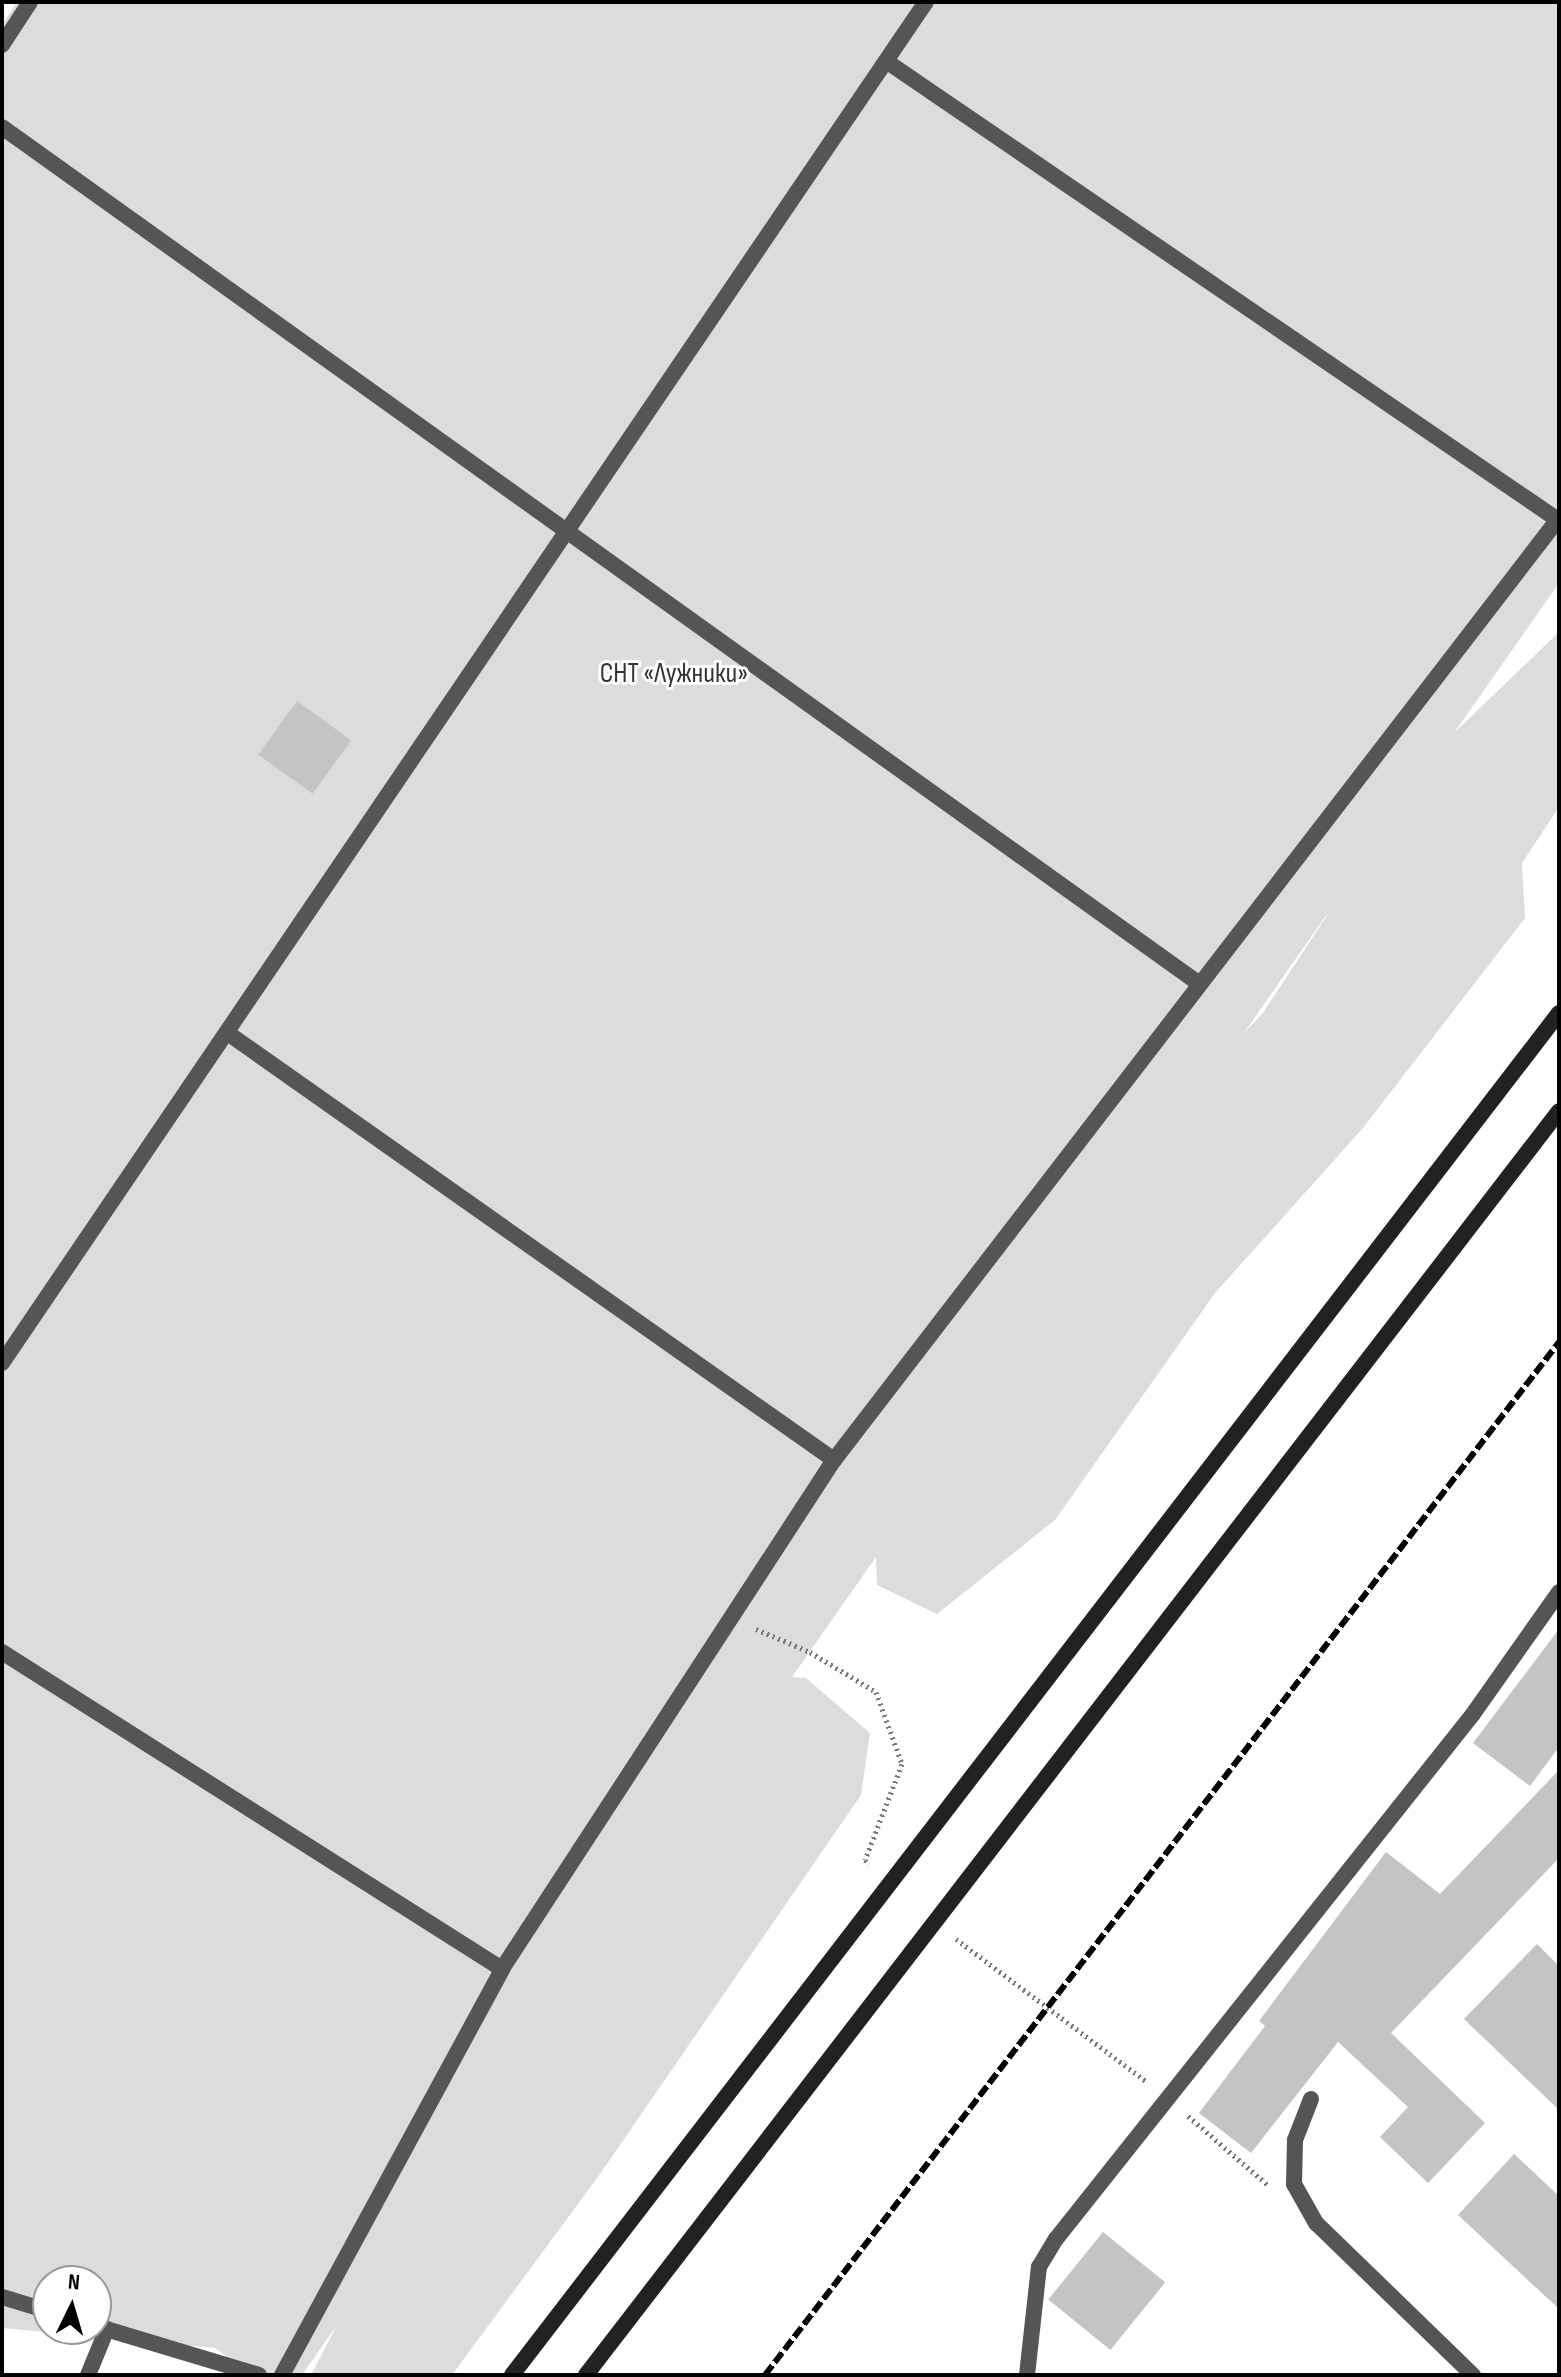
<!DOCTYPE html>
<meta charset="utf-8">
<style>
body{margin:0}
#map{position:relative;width:1561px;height:2377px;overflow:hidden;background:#fff;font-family:"Sofia Sans Condensed",sans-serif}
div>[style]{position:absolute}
.green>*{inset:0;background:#dcdcdc}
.building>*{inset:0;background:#c4c4c4;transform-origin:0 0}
.path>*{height:5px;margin-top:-2.5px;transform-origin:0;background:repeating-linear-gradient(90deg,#777 0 2px,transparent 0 6px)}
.lane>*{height:16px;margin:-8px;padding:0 8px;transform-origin:8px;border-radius:8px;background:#555}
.street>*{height:16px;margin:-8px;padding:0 8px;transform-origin:8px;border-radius:8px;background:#555}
.secondary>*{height:16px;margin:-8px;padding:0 8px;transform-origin:8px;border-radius:8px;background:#222}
.rail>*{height:6px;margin-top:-3px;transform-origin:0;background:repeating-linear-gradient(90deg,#000 0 12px,transparent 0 16px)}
span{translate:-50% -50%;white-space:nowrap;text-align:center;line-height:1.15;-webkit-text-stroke:6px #fff;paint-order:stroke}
.park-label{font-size:28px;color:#333}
.frame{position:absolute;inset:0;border:4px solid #000;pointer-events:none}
.north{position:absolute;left:32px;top:2265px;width:80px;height:80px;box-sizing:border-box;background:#fff;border:2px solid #999;border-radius:50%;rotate:5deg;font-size:22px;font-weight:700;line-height:32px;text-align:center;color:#000}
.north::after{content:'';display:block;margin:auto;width:28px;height:36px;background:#000;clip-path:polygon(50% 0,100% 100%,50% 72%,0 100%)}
</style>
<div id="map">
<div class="green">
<div style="clip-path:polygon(evenodd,17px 2px,1559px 2px,1559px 583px,1454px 733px,1559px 632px,1559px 807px,1522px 863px,1525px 918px,1363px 1128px,1215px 1293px,1055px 1520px,937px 1614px,877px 1585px,876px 1557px,792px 1677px,806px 1678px,870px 1733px,861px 1795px,600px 2174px,452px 2375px,311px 2375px,337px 2325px,302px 2375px,253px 2375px,215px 2348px,2px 2328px,2px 25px,17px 2px,1328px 914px,1263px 1013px,1244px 1033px,1327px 914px,1328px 914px,17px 2px,48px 2281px,96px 2281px,96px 2329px,48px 2329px,48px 2281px)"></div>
</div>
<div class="building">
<div style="left:297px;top:701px;width:67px;height:66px;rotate:36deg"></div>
<div style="clip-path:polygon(1559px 1629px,1559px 1747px,1530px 1786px,1473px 1743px)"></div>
<div style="clip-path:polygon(1559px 1770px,1559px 1858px,1391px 2033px,1485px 2123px,1428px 2183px,1380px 2137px,1408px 2107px,1338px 2042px,1251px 2153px,1199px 2113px,1265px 2026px,1259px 2021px,1386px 1852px,1440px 1894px)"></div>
<div style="clip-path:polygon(1537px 1944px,1559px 1966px,1559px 2110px,1464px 2019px)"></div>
<div style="clip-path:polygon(1514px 2154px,1559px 2196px,1559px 2309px,1458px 2215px)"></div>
<div style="left:1103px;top:2232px;width:80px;height:87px;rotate:39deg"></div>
</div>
<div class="path">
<div style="left:756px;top:1629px;width:59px;rotate:23.1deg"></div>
<div style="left:810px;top:1652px;width:77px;rotate:31.2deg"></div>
<div style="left:876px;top:1692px;width:77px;rotate:70.1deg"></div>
<div style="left:902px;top:1764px;width:103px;rotate:111.1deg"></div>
<div style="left:865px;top:1860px;width:6px;rotate:51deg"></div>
<div style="left:956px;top:1939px;width:237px;rotate:36.8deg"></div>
<div style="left:1188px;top:2116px;width:106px;rotate:40.8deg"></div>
</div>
<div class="lane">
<div style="left:2px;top:45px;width:51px;rotate:-56.9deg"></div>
<div style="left:1311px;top:2099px;width:44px;rotate:111.3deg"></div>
<div style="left:1295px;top:2140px;width:44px;rotate:91.3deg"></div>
<div style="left:1294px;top:2184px;width:45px;rotate:60.6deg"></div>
<div style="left:1316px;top:2223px;width:219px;rotate:44.1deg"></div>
<div style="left:2px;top:2297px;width:48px;rotate:16.9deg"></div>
<div style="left:96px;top:2326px;width:170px;rotate:16.7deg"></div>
<div style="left:88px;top:2375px;width:50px;rotate:-67.6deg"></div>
<div style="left:1027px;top:2375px;width:109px;rotate:-83.7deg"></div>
<div style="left:1039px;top:2267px;width:33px;rotate:-59deg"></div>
<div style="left:1056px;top:2239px;width:670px;rotate:-51.54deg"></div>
<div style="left:1473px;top:1714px;width:149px;rotate:-54.8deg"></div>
</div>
<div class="street">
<div style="left:886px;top:61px;width:814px;rotate:34.33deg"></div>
<div style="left:2px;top:127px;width:1471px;rotate:35.59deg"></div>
<div style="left:229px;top:1034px;width:740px;rotate:35.15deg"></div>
<div style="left:2px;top:1363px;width:1645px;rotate:-55.83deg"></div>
<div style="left:2px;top:1652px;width:592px;rotate:32.37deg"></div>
<div style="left:282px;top:2375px;width:462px;rotate:-61.5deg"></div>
<div style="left:502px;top:1969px;width:608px;rotate:-56.89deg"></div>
<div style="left:834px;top:1460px;width:1189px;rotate:-52.42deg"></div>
</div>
<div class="secondary">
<div style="left:512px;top:2375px;width:1718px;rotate:-52.45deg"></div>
<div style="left:586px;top:2375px;width:1595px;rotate:-52.41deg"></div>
</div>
<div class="rail">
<div style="left:765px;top:2375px;width:1303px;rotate:-52.45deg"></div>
</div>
<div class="park-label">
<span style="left:674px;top:674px">СНТ «Лужники»</span>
</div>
<div class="frame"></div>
<div class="north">N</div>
</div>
